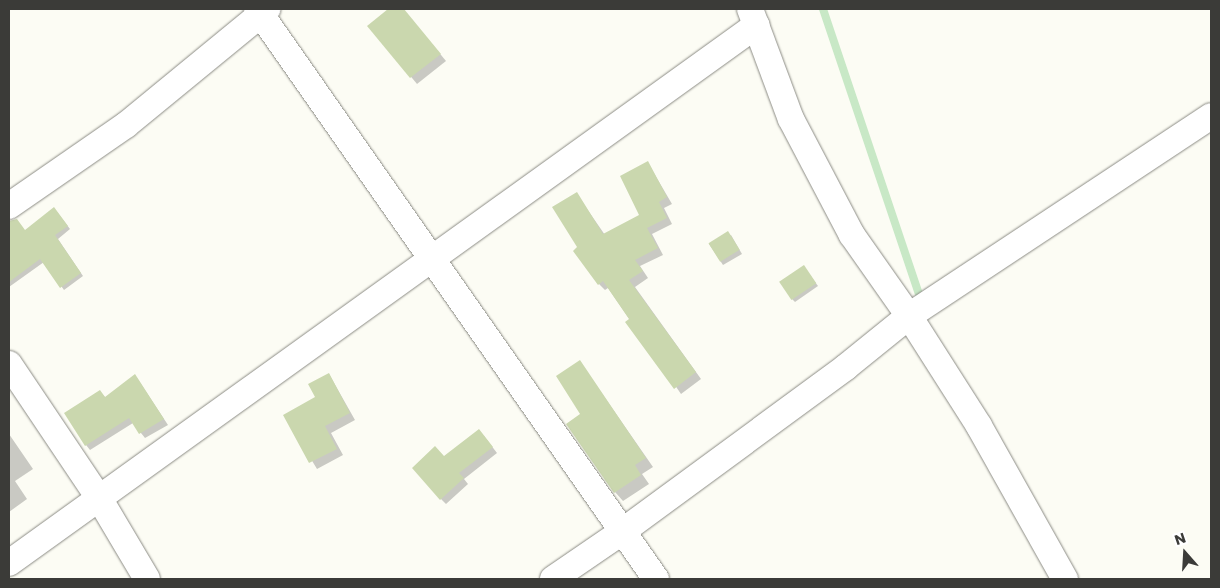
<!DOCTYPE html>
<style>
body{margin:0}
#map{position:relative;width:1220px;height:588px;overflow:hidden;background:#fcfcf4;font-family:Poppins,sans-serif}
div>[style]{position:absolute}
.shadow>*{inset:0;background:#0003}
.stream>*{height:8px;margin:-4px;padding:0 4px;transform-origin:4px;border-radius:4px;background:#c8e8c6}
.building>*{inset:0;background:#cad7ae;transform-origin:0 0}
.roads{filter:drop-shadow(0 0 1px #8b8b84) drop-shadow(0 0 1px #8b8b84)}
.minor>*{height:26px;margin:-13px;padding:0 13px;transform-origin:13px;border-radius:13px;background:#fff}
span{translate:-50% -50%;white-space:nowrap;text-align:center;line-height:1.15;-webkit-text-stroke:4px #fff;paint-order:stroke}
.frame{position:absolute;inset:0;border:10px solid #3b3b38;pointer-events:none}
.north{position:absolute;left:1160px;top:528px;width:50px;height:50px;-webkit-text-stroke:4px #fff;paint-order:stroke;rotate:341deg;font-size:14px;font-weight:700;line-height:20px;text-align:center;color:#3b3b38}
.north::after{content:'';display:block;margin:auto;width:18px;height:22px;background:#3b3b38;clip-path:polygon(50% 0,100% 100%,50% 72%,0 100%)}
</style>
<div id="map">
<div class="shadow">
<div style="clip-path:polygon(390px 9px,403px 9px,446px 61px,417px 84px,369px 26px)"></div>
<div style="clip-path:polygon(648px 163px,672px 204px,664px 208px,672px 224px,652px 234px,663px 255px,640px 266px,648px 278px,635px 287px,701px 379px,681px 394px,608px 288px,605px 290px,599px 284px,579px 248px,576px 193px,605px 235px,641px 215px)"></div>
<div style="clip-path:polygon(57px 212px,70px 229px,58px 239px,83px 276px,64px 290px,44px 262px,9px 287px,9px 223px,25px 231px)"></div>
<div style="clip-path:polygon(731px 235px,742px 254px,723px 265px,709px 244px)"></div>
<div style="clip-path:polygon(804px 267px,818px 286px,795px 302px,792px 299px)"></div>
<div style="clip-path:polygon(580px 362px,653px 467px,642px 474px,649px 484px,623px 501px,615px 492px,582px 414px)"></div>
<div style="clip-path:polygon(329px 374px,355px 420px,331px 433px,343px 455px,317px 469px,285px 416px,317px 398px)"></div>
<div style="clip-path:polygon(135px 375px,168px 425px,145px 438px,133px 423px,90px 450px,86px 445px,100px 392px,106px 398px)"></div>
<div style="clip-path:polygon(9px 434px,33px 469px,15px 481px,27px 499px,9px 512px)"></div>
<div style="clip-path:polygon(484px 436px,497px 453px,464px 479px,468px 484px,446px 504px,441px 499px,444px 457px)"></div>
</div>
<div class="stream">
<div style="left:823px;top:9px;width:299px;rotate:71.4deg"></div>
</div>
<div class="building">
<div style="clip-path:polygon(388px 9px,404px 9px,441px 54px,410px 78px,367px 26px)"></div>
<div style="clip-path:polygon(648px 161px,667px 197px,659px 202px,667px 218px,647px 228px,658px 248px,635px 260px,643px 271px,629px 280px,696px 372px,674px 389px,625px 322px,629px 319px,603px 281px,598px 285px,573px 251px,577px 247px,552px 207px,577px 192px,603px 234px,639px 215px,620px 176px)"></div>
<div style="clip-path:polygon(54px 207px,68px 226px,55px 235px,81px 273px,60px 288px,40px 259px,9px 282px,9px 221px,17px 219px,25px 230px)"></div>
<div style="left:728px;top:231px;width:22px;height:23px;rotate:58deg"></div>
<div style="left:804px;top:265px;width:22px;height:30px;rotate:56deg"></div>
<div style="clip-path:polygon(580px 360px,646px 458px,635px 465px,641px 475px,614px 493px,566px 424px,580px 414px,556px 376px)"></div>
<div style="clip-path:polygon(329px 373px,350px 413px,325px 426px,337px 449px,309px 463px,283px 415px,315px 397px,308px 384px)"></div>
<div style="clip-path:polygon(135px 374px,164px 419px,139px 434px,129px 418px,85px 446px,64px 413px,100px 390px,105px 397px)"></div>
<div style="clip-path:polygon(479px 429px,493px 447px,459px 473px,464px 478px,440px 500px,412px 468px,435px 446px,444px 456px)"></div>
</div>
<div class="roads">
<div class="minor">
<div style="left:257px;top:9px;width:696px;rotate:55.01deg"></div>
<div style="left:750px;top:9px;width:117px;rotate:69.6deg"></div>
<div style="left:791px;top:119px;width:131px;rotate:62.3deg"></div>
<div style="left:852px;top:235px;width:99px;rotate:54.9deg"></div>
<div style="left:909px;top:316px;width:130px;rotate:57.5deg"></div>
<div style="left:979px;top:426px;width:176px;rotate:60.7deg"></div>
<div style="left:9px;top:206px;width:142px;rotate:-34.7deg"></div>
<div style="left:126px;top:125px;width:183px;rotate:-39.4deg"></div>
<div style="left:9px;top:364px;width:161px;rotate:56.1deg"></div>
<div style="left:99px;top:498px;width:94px;rotate:59.3deg"></div>
<div style="left:9px;top:563px;width:921px;rotate:-35.73deg"></div>
<div style="left:553px;top:579px;width:85px;rotate:-34.4deg"></div>
<div style="left:623px;top:531px;width:277px;rotate:-36.3deg"></div>
<div style="left:846px;top:367px;width:81px;rotate:-39deg"></div>
<div style="left:909px;top:316px;width:362px;rotate:-33.5deg"></div>
</div>
</div>
<div class="frame"></div>
<div class="north">N</div>
</div>
